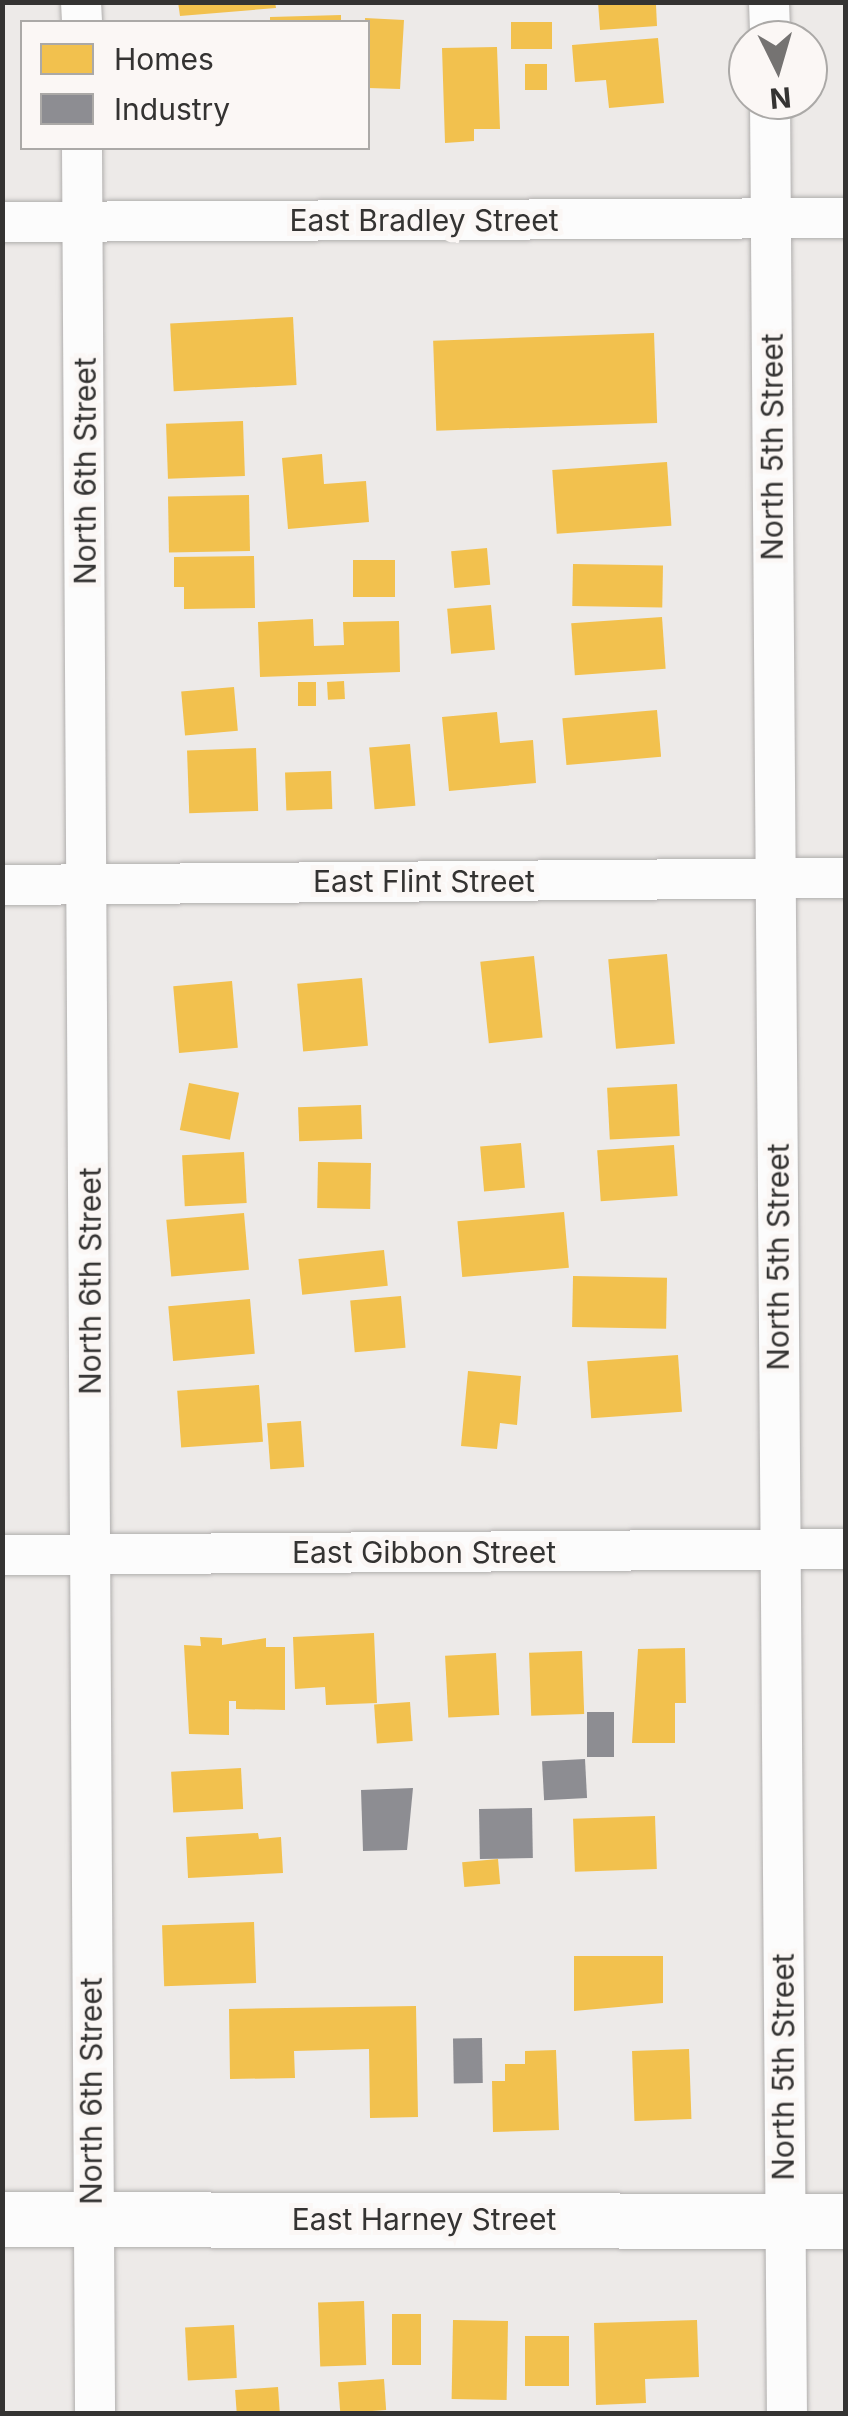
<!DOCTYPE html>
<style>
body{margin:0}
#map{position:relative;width:848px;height:2416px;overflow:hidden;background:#edeae8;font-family:Inter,sans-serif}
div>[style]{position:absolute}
.homes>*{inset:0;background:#f2c14e;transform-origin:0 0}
.industry>*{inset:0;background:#8d8d92;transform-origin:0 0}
.roads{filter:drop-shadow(0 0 2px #b0aead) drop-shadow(0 0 2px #b0aead)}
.street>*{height:40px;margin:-20px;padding:0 20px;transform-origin:20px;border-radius:20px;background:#fcfcfc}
.secondary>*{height:55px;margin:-27.5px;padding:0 27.5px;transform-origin:27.5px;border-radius:27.5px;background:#fcfcfc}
span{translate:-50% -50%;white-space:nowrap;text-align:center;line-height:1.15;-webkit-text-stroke:10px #fbf7f5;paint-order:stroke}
.street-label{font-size:30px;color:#343332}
.frame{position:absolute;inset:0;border:5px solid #343332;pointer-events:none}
.legend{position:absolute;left:20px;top:20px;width:350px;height:130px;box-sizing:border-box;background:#fbf7f5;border:2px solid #aba9a7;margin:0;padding:12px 18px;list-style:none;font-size:30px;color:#343332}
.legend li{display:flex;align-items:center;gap:20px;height:50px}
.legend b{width:50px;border:2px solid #aba9a7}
.north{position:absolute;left:728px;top:20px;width:100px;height:100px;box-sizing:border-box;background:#fbf7f5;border:2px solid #aba9a7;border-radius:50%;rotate:175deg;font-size:28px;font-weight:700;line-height:40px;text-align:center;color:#343332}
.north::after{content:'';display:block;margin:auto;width:35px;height:45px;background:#757372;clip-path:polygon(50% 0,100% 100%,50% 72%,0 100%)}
</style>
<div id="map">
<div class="homes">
<div style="clip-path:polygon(178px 2px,275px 2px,276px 8px,180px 16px)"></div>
<div style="clip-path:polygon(598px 2px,656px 5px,657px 26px,600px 30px)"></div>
<div style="clip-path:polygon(341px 15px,341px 22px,270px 22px,270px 17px)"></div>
<div style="clip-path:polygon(365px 18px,404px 20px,400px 89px,368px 88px)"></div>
<div style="left:511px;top:22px;width:41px;height:27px"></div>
<div style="clip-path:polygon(658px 38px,664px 103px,609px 108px,606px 80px,575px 82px,572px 45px)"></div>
<div style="clip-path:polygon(497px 47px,500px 129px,474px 129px,474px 141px,445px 143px,442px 48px)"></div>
<div style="left:525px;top:64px;width:22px;height:26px"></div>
<div style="left:293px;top:317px;width:68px;height:123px;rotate:87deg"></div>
<div style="left:654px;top:333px;width:90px;height:221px;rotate:88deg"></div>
<div style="left:243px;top:421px;width:55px;height:77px;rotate:88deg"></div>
<div style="clip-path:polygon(322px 454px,324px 484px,366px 481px,369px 522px,288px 529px,282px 458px)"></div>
<div style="left:667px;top:462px;width:64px;height:115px;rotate:86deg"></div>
<div style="left:249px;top:495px;width:56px;height:81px;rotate:89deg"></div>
<div style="left:487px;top:548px;width:37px;height:36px;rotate:85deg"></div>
<div style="clip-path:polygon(254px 556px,255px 608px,184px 609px,184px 587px,174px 587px,174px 557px)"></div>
<div style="left:395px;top:560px;width:37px;height:42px;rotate:90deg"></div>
<div style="left:573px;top:564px;width:90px;height:42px;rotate:1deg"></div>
<div style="left:491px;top:605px;width:45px;height:44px;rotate:85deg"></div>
<div style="left:662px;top:617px;width:52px;height:91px;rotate:86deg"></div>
<div style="clip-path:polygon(313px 619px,314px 646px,344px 645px,343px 622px,399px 621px,400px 672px,260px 677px,258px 622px)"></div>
<div style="left:344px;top:681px;width:18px;height:17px;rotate:87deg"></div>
<div style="left:298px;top:682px;width:18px;height:24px"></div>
<div style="left:234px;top:687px;width:44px;height:53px;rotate:85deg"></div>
<div style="left:657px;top:710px;width:47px;height:95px;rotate:85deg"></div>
<div style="clip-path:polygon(497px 712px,500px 743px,533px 740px,536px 783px,449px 791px,442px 717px)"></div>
<div style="left:410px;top:744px;width:62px;height:41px;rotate:85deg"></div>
<div style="left:256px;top:748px;width:63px;height:69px;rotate:88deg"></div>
<div style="left:331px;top:771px;width:38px;height:46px;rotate:88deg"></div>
<div style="left:667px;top:954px;width:90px;height:59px;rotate:85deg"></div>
<div style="left:534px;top:956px;width:82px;height:54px;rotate:84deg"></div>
<div style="left:362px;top:978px;width:68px;height:65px;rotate:85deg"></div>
<div style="left:232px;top:981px;width:67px;height:59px;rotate:85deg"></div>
<div style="left:189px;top:1083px;width:51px;height:48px;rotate:11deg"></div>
<div style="left:677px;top:1084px;width:52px;height:70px;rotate:87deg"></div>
<div style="left:361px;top:1105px;width:34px;height:63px;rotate:88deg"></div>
<div style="left:521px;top:1143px;width:45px;height:41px;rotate:85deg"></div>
<div style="left:674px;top:1145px;width:51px;height:77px;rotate:86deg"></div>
<div style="left:244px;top:1152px;width:51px;height:62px;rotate:87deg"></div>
<div style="left:318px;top:1162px;width:53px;height:46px;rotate:1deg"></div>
<div style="left:564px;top:1212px;width:56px;height:107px;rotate:85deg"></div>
<div style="left:244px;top:1213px;width:57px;height:78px;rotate:85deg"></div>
<div style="left:384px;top:1250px;width:36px;height:86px;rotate:84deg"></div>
<div style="left:573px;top:1276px;width:94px;height:51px;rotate:1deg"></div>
<div style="left:401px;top:1296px;width:52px;height:51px;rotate:85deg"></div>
<div style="left:250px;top:1299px;width:55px;height:82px;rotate:85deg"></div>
<div style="left:678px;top:1355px;width:57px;height:91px;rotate:86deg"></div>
<div style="clip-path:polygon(468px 1371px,521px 1376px,517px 1425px,500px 1423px,497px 1449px,461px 1446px)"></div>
<div style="left:259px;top:1385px;width:57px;height:82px;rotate:86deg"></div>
<div style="left:301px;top:1421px;width:46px;height:34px;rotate:86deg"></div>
<div style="clip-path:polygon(374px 1633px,377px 1703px,326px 1705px,325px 1687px,295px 1689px,293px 1637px)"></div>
<div style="clip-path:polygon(200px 1637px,222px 1638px,222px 1645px,266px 1638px,266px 1647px,285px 1647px,285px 1710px,236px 1709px,236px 1701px,229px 1701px,229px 1735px,189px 1734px,184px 1645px,201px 1646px)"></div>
<div style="clip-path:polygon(685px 1648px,686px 1703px,675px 1703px,675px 1743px,632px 1743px,638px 1649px)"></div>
<div style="left:582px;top:1651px;width:63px;height:53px;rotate:88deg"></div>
<div style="left:496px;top:1653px;width:62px;height:51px;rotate:87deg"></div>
<div style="left:410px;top:1702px;width:39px;height:36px;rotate:86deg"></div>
<div style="left:241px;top:1768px;width:41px;height:70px;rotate:87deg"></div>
<div style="left:655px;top:1816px;width:53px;height:82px;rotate:88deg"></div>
<div style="clip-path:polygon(258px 1833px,259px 1839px,281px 1837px,283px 1873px,188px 1878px,186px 1837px)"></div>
<div style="left:498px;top:1859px;width:25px;height:36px;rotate:85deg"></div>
<div style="left:254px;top:1922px;width:61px;height:92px;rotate:88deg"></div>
<div style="clip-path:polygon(574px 1956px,663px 1956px,663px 2003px,574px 2011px)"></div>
<div style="clip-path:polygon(416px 2006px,418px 2117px,370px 2118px,369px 2049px,294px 2051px,295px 2078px,230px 2079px,229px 2009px)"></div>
<div style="left:689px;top:2049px;width:70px;height:57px;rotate:88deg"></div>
<div style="clip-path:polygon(556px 2050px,559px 2130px,493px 2132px,492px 2081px,505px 2081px,505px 2064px,525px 2064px,525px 2051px)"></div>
<div style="left:364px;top:2301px;width:64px;height:46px;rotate:88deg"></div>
<div style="left:392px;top:2314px;width:29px;height:51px"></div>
<div style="left:453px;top:2320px;width:55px;height:79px;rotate:1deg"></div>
<div style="clip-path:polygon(697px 2320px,699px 2377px,645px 2379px,646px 2403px,596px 2405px,594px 2323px)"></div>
<div style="left:234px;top:2325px;width:53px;height:49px;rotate:87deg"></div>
<div style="left:525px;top:2336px;width:44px;height:50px"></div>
<div style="left:384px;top:2379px;width:31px;height:46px;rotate:86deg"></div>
<div style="left:278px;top:2387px;width:27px;height:43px;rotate:86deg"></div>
</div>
<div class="industry">
<div style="left:587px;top:1712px;width:27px;height:45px"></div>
<div style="left:585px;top:1759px;width:39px;height:43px;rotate:87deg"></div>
<div style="clip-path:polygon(413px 1788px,407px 1850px,363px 1851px,361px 1790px)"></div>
<div style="left:532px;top:1808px;width:50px;height:53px;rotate:89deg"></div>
<div style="left:482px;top:2038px;width:45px;height:29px;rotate:89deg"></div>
</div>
<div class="roads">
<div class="street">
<div style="left:81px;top:2px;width:20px;rotate:87deg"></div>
<div style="left:769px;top:2px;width:38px;rotate:88deg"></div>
<div style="left:770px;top:100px;width:2314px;rotate:89.58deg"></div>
<div style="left:82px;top:148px;width:2266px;rotate:89.67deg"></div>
<div style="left:2px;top:222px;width:844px;rotate:-0.27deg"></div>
<div style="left:2px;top:885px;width:844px;rotate:-0.48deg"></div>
<div style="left:2px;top:1555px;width:844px;rotate:-0.41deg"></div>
</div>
<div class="secondary">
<div style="left:2px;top:2219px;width:844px;rotate:0.14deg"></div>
</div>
</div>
<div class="street-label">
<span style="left:424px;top:220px">East Bradley Street</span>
<span style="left:772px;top:447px;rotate:-90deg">North 5th Street</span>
<span style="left:85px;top:471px;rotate:-90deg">North 6th Street</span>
<span style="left:424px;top:881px">East Flint Street</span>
<span style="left:778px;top:1257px;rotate:-90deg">North 5th Street</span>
<span style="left:90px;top:1281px;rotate:-90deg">North 6th Street</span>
<span style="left:424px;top:1552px">East Gibbon Street</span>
<span style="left:783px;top:2067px;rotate:-90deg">North 5th Street</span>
<span style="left:91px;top:2091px;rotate:-90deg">North 6th Street</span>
<span style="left:424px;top:2219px">East Harney Street</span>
</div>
<div class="frame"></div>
<ul class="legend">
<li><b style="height:28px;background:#f2c14e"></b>Homes</li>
<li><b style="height:28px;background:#8d8d92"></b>Industry</li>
</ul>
<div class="north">N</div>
</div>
